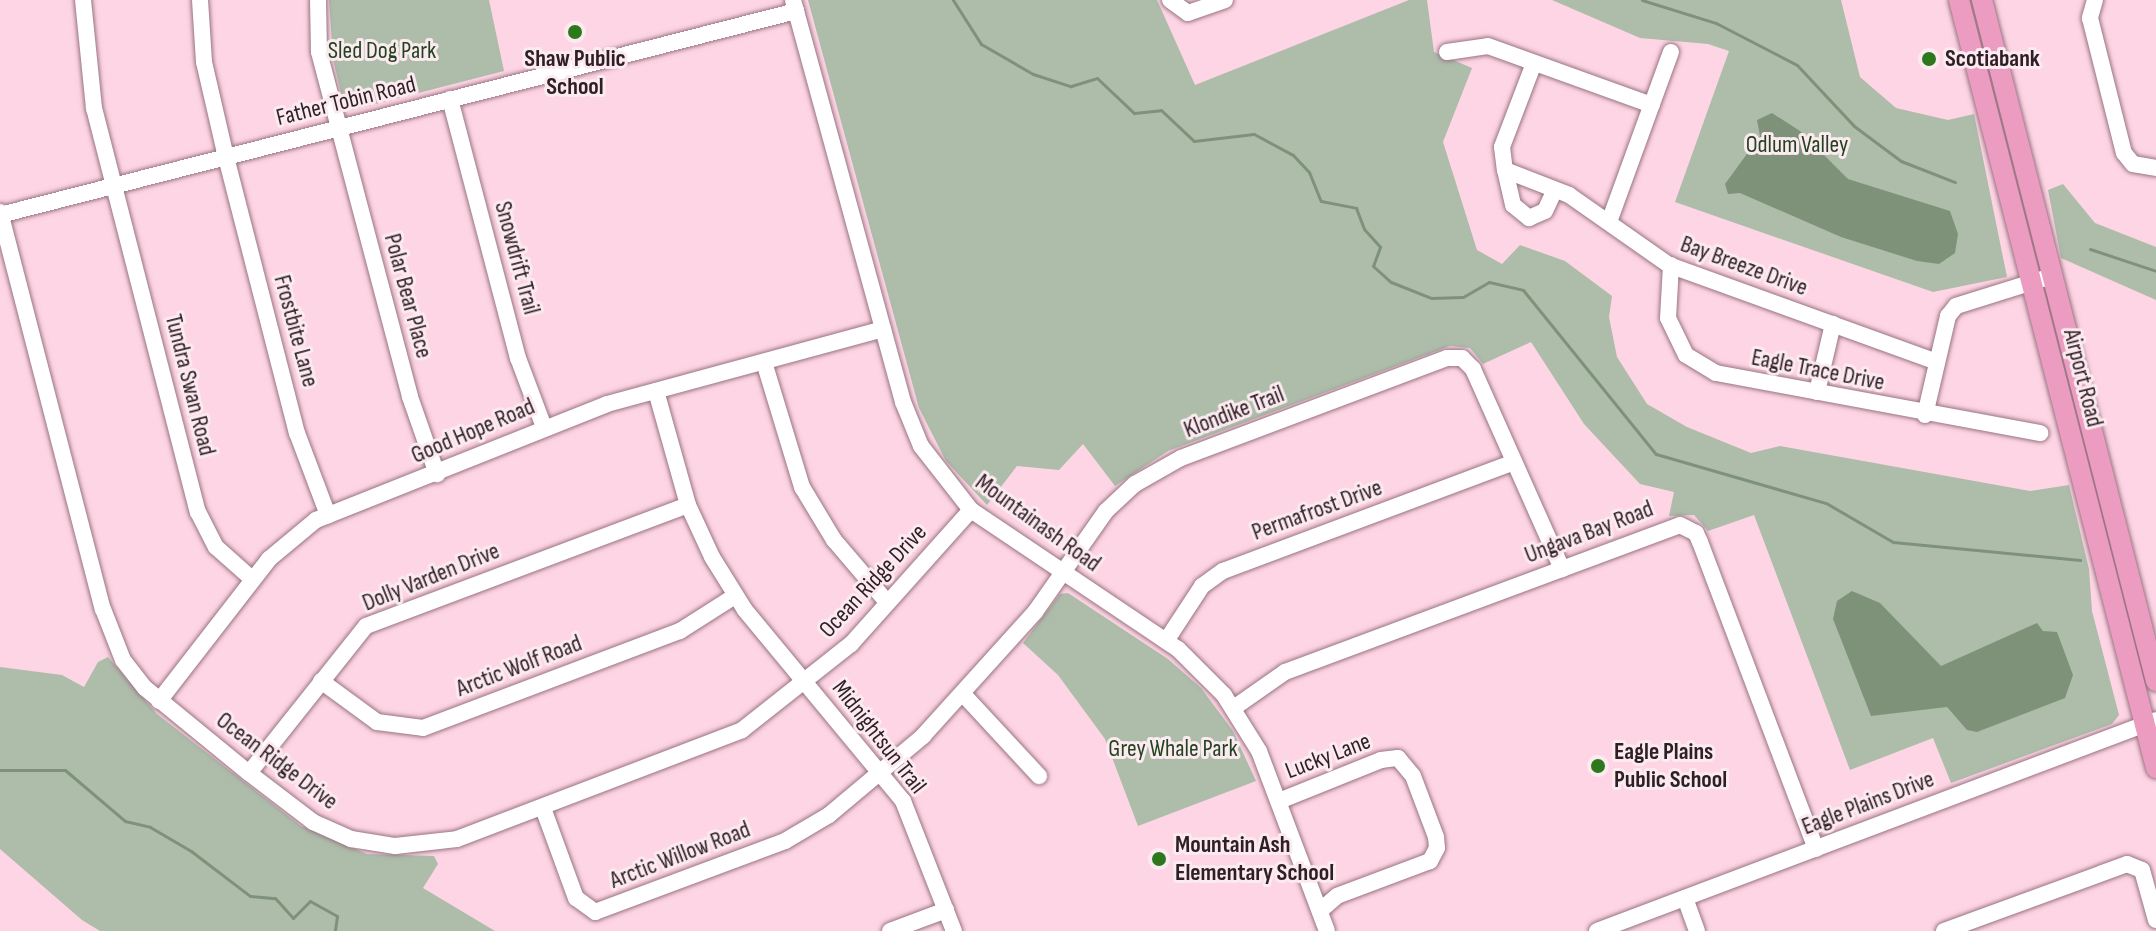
<!DOCTYPE html>
<style>
body{margin:0}
#map{position:relative;width:2156px;height:931px;overflow:hidden;background:#fed5e4;font-family:"Sofia Sans Condensed",sans-serif}
div>[style]{position:absolute}
.green>*{inset:0;background:#adbdaa}
.water>*{inset:0;background:#7e927a}
.stream>*{height:3px;margin:-1.5px;padding:0 1.5px;transform-origin:1.5px;border-radius:1.5px;background:#7e927a}
.roads{filter:drop-shadow(0 0 2px #997482) drop-shadow(0 0 2px #997482)}
.minor>*{height:16px;margin:-8px;padding:0 8px;transform-origin:8px;border-radius:8px;background:#fff}
.major>*{height:20px;margin:-10px;padding:0 10px;transform-origin:10px;border-radius:10px;background:#ec9bc1}
.dots>*{width:22px;height:22px;translate:-50% -50%;box-sizing:border-box;border:4px solid #fbeaf0;border-radius:50%}
span{translate:-50% -50%;white-space:nowrap;text-align:center;line-height:1.15;-webkit-text-stroke:6px #fbeaf0;paint-order:stroke}
.park-label{font-size:24px;color:#23431e}
.poi-label{font-size:24px;color:#2e1f25;font-weight:700}
.left{translate:0 -50%;text-align:left}
.street-label{font-size:24px;color:#2e1f25}
</style>
<div id="map">
<div class="green">
<div style="clip-path:polygon(329px 0,489px 0,504px 71px,352px 110px,344px 105px,333px 59px)"></div>
<div style="clip-path:polygon(808px 0,1157px 0,1195px 85px,1409px 0,1427px 0,1434px 52px,1472px 68px,1443px 142px,1477px 250px,1502px 264px,1520px 245px,1565px 261px,1612px 296px,1609px 317px,1617px 357px,1647px 404px,1687px 427px,1751px 453px,1780px 446px,2030px 491px,2069px 485px,2089px 569px,2092px 611px,2119px 715px,2112px 724px,1951px 783px,1933px 738px,1850px 770px,1754px 515px,1708px 531px,1694px 515px,1669px 516px,1674px 492px,1640px 484px,1584px 424px,1531px 342px,1483px 364px,1470px 348px,1450px 346px,1168px 451px,1115px 486px,1083px 444px,1059px 470px,1017px 466px,987px 505px,946px 461px,919px 408px)"></div>
<div style="clip-path:polygon(1552px 0,1841px 0,1860px 77px,1896px 108px,1948px 120px,1974px 114px,2007px 277px,1933px 292px,1675px 202px,1729px 51px,1708px 44px,1640px 38px)"></div>
<div style="clip-path:polygon(2063px 184px,2095px 223px,2156px 247px,2156px 300px,2061px 258px,2048px 190px)"></div>
<div style="clip-path:polygon(1068px 593px,1168px 659px,1201px 688px,1233px 731px,1256px 781px,1138px 826px,1105px 739px,1058px 675px,1023px 643px,1060px 594px)"></div>
<div style="clip-path:polygon(108px 657px,157px 714px,301px 826px,367px 854px,434px 856px,438px 864px,423px 888px,495px 931px,100px 931px,82px 920px,0 849px,0 667px,62px 675px,84px 687px,98px 662px)"></div>
</div>
<div class="water">
<div style="clip-path:polygon(1772px 113px,1800px 131px,1848px 179px,1950px 211px,1958px 234px,1955px 253px,1939px 264px,1917px 261px,1841px 237px,1740px 193px,1728px 194px,1725px 184px,1760px 136px,1757px 120px)"></div>
<div style="clip-path:polygon(1852px 591px,1880px 603px,1941px 666px,2037px 623px,2043px 631px,2057px 632px,2073px 675px,2065px 698px,1977px 732px,1967px 730px,1947px 707px,1871px 716px,1833px 619px,1837px 601px)"></div>
</div>
<div class="stream">
<div style="left:953px;top:0;width:52px;rotate:57.5deg"></div>
<div style="left:981px;top:44px;width:60px;rotate:30deg"></div>
<div style="left:1033px;top:74px;width:40px;rotate:18deg"></div>
<div style="left:1071px;top:86px;width:27px;rotate:-17deg"></div>
<div style="left:1097px;top:78px;width:51px;rotate:43.4deg"></div>
<div style="left:1134px;top:113px;width:27px;rotate:-6deg"></div>
<div style="left:1161px;top:110px;width:45px;rotate:43.2deg"></div>
<div style="left:1194px;top:141px;width:60px;rotate:-6.7deg"></div>
<div style="left:1254px;top:134px;width:44px;rotate:28.3deg"></div>
<div style="left:1293px;top:155px;width:23px;rotate:47deg"></div>
<div style="left:1309px;top:172px;width:31px;rotate:68deg"></div>
<div style="left:1321px;top:201px;width:36px;rotate:11deg"></div>
<div style="left:1356px;top:208px;width:22px;rotate:69deg"></div>
<div style="left:1364px;top:229px;width:24px;rotate:48deg"></div>
<div style="left:1380px;top:247px;width:20px;rotate:110deg"></div>
<div style="left:1373px;top:266px;width:24px;rotate:42deg"></div>
<div style="left:1391px;top:282px;width:43px;rotate:21.8deg"></div>
<div style="left:1431px;top:298px;width:32px;rotate:-2deg"></div>
<div style="left:1463px;top:297px;width:30px;rotate:-30deg"></div>
<div style="left:1489px;top:282px;width:35px;rotate:13deg"></div>
<div style="left:1523px;top:290px;width:211px;rotate:51deg"></div>
<div style="left:1656px;top:454px;width:177px;rotate:16.1deg"></div>
<div style="left:1826px;top:503px;width:78px;rotate:30.2deg"></div>
<div style="left:1893px;top:542px;width:188px;rotate:5.5deg"></div>
<div style="left:1642px;top:0;width:77px;rotate:17.3deg"></div>
<div style="left:1716px;top:23px;width:91px;rotate:27.4deg"></div>
<div style="left:1797px;top:65px;width:83px;rotate:46.9deg"></div>
<div style="left:1854px;top:126px;width:59px;rotate:36.7deg"></div>
<div style="left:1901px;top:161px;width:58px;rotate:21.3deg"></div>
<div style="left:2090px;top:249px;width:70px;rotate:18.4deg"></div>
<div style="left:0;top:770px;width:65px"></div>
<div style="left:65px;top:770px;width:79px;rotate:40.4deg"></div>
<div style="left:125px;top:821px;width:26px;rotate:13deg"></div>
<div style="left:150px;top:827px;width:48px;rotate:30.3deg"></div>
<div style="left:191px;top:851px;width:74px;rotate:37.3deg"></div>
<div style="left:250px;top:896px;width:25px;rotate:5deg"></div>
<div style="left:275px;top:898px;width:27px;rotate:48deg"></div>
<div style="left:293px;top:918px;width:24px;rotate:-45deg"></div>
<div style="left:310px;top:901px;width:31px;rotate:29deg"></div>
<div style="left:337px;top:916px;width:15px;rotate:98deg"></div>
</div>
<div class="roads">
<div class="minor">
<div style="left:83px;top:0;width:109px;rotate:84.2deg"></div>
<div style="left:94px;top:108px;width:417px;rotate:75.6deg"></div>
<div style="left:198px;top:512px;width:39px;rotate:63deg"></div>
<div style="left:216px;top:547px;width:48px;rotate:41.6deg"></div>
<div style="left:200px;top:0;width:62px;rotate:86.3deg"></div>
<div style="left:204px;top:62px;width:98px;rotate:77deg"></div>
<div style="left:226px;top:157px;width:285px;rotate:75.6deg"></div>
<div style="left:297px;top:433px;width:88px;rotate:69.3deg"></div>
<div style="left:318px;top:0;width:52px;rotate:88.9deg"></div>
<div style="left:319px;top:52px;width:357px;rotate:75.2deg"></div>
<div style="left:410px;top:397px;width:82px;rotate:70.7deg"></div>
<div style="left:793px;top:0;width:417px;rotate:74.7deg"></div>
<div style="left:903px;top:402px;width:48px;rotate:67.8deg"></div>
<div style="left:921px;top:446px;width:81px;rotate:52deg"></div>
<div style="left:971px;top:510px;width:249px;rotate:33.9deg"></div>
<div style="left:1178px;top:649px;width:65px;rotate:45deg"></div>
<div style="left:1224px;top:695px;width:66px;rotate:58deg"></div>
<div style="left:1259px;top:751px;width:192px;rotate:69.3deg"></div>
<div style="left:1170px;top:0;width:22px;rotate:36deg"></div>
<div style="left:1188px;top:13px;width:39px;rotate:-19deg"></div>
<div style="left:2095px;top:0;width:19px;rotate:106deg"></div>
<div style="left:2090px;top:18px;width:139px;rotate:75.9deg"></div>
<div style="left:2124px;top:153px;width:14px;rotate:51deg"></div>
<div style="left:2133px;top:164px;width:23px;rotate:10deg"></div>
<div style="left:1447px;top:52px;width:41px;rotate:-8.3deg"></div>
<div style="left:1488px;top:46px;width:174px;rotate:19.8deg"></div>
<div style="left:1534px;top:63px;width:90px;rotate:110.9deg"></div>
<div style="left:1502px;top:147px;width:23px;rotate:83deg"></div>
<div style="left:1505px;top:170px;width:36px;rotate:77deg"></div>
<div style="left:1513px;top:205px;width:21px;rotate:39deg"></div>
<div style="left:1529px;top:218px;width:17px;rotate:-24deg"></div>
<div style="left:1545px;top:211px;width:23px;rotate:-65deg"></div>
<div style="left:450px;top:99px;width:268px;rotate:75.3deg"></div>
<div style="left:518px;top:358px;width:74px;rotate:69.4deg"></div>
<div style="left:1505px;top:170px;width:69px;rotate:21.3deg"></div>
<div style="left:1569px;top:195px;width:122px;rotate:35deg"></div>
<div style="left:1669px;top:265px;width:285px;rotate:19.9deg"></div>
<div style="left:0;top:212px;width:410px;rotate:75.5deg"></div>
<div style="left:103px;top:609px;width:55px;rotate:68.6deg"></div>
<div style="left:123px;top:660px;width:36px;rotate:52deg"></div>
<div style="left:145px;top:688px;width:134px;rotate:39.3deg"></div>
<div style="left:249px;top:773px;width:81px;rotate:37.4deg"></div>
<div style="left:313px;top:822px;width:42px;rotate:24.1deg"></div>
<div style="left:351px;top:839px;width:45px;rotate:9deg"></div>
<div style="left:395px;top:846px;width:62px;rotate:-6.4deg"></div>
<div style="left:457px;top:839px;width:305px;rotate:-20.9deg"></div>
<div style="left:742px;top:730px;width:139px;rotate:-38.3deg"></div>
<div style="left:851px;top:644px;width:180px;rotate:-48.2deg"></div>
<div style="left:0;top:215px;width:822px;rotate:-14.37deg"></div>
<div style="left:1609px;top:222px;width:181px;rotate:-70deg"></div>
<div style="left:1671px;top:265px;width:53px;rotate:93.2deg"></div>
<div style="left:1668px;top:318px;width:41px;rotate:64.1deg"></div>
<div style="left:1686px;top:355px;width:35px;rotate:31deg"></div>
<div style="left:1716px;top:373px;width:330px;rotate:10.5deg"></div>
<div style="left:764px;top:362px;width:131px;rotate:73.1deg"></div>
<div style="left:802px;top:487px;width:62px;rotate:58.9deg"></div>
<div style="left:834px;top:540px;width:82px;rotate:49.5deg"></div>
<div style="left:656px;top:391px;width:118px;rotate:74.3deg"></div>
<div style="left:688px;top:505px;width:57px;rotate:65.2deg"></div>
<div style="left:712px;top:557px;width:62px;rotate:58.1deg"></div>
<div style="left:745px;top:610px;width:248px;rotate:50.4deg"></div>
<div style="left:903px;top:801px;width:140px;rotate:68.6deg"></div>
<div style="left:1817px;top:392px;width:70px;rotate:-76.8deg"></div>
<div style="left:1925px;top:415px;width:102px;rotate:-76.9deg"></div>
<div style="left:1948px;top:316px;width:13px;rotate:-51deg"></div>
<div style="left:1956px;top:306px;width:101px;rotate:-17.4deg"></div>
<div style="left:1166px;top:641px;width:66px;rotate:-56.8deg"></div>
<div style="left:1202px;top:586px;width:26px;rotate:-36deg"></div>
<div style="left:1223px;top:571px;width:311px;rotate:-20.5deg"></div>
<div style="left:321px;top:681px;width:69px;rotate:36.2deg"></div>
<div style="left:377px;top:722px;width:46px;rotate:7.4deg"></div>
<div style="left:423px;top:728px;width:275px;rotate:-20.7deg"></div>
<div style="left:680px;top:631px;width:65px;rotate:-32.5deg"></div>
<div style="left:963px;top:694px;width:112px;rotate:47.2deg"></div>
<div style="left:159px;top:701px;width:180px;rotate:-52.2deg"></div>
<div style="left:269px;top:559px;width:61px;rotate:-39.7deg"></div>
<div style="left:316px;top:520px;width:313px;rotate:-21.7deg"></div>
<div style="left:607px;top:404px;width:286px;rotate:-15.2deg"></div>
<div style="left:1235px;top:707px;width:61px;rotate:-35deg"></div>
<div style="left:1285px;top:672px;width:421px;rotate:-20.4deg"></div>
<div style="left:1680px;top:525px;width:18px;rotate:27deg"></div>
<div style="left:1696px;top:533px;width:10px;rotate:66deg"></div>
<div style="left:1700px;top:542px;width:328px;rotate:69.3deg"></div>
<div style="left:249px;top:773px;width:188px;rotate:-51.5deg"></div>
<div style="left:366px;top:626px;width:344px;rotate:-20.6deg"></div>
<div style="left:1279px;top:801px;width:110px;rotate:-21.9deg"></div>
<div style="left:1381px;top:760px;width:17px;rotate:-7deg"></div>
<div style="left:1398px;top:758px;width:23px;rotate:50deg"></div>
<div style="left:1413px;top:776px;width:65px;rotate:69.3deg"></div>
<div style="left:1436px;top:837px;width:11px;rotate:85deg"></div>
<div style="left:1437px;top:848px;width:15px;rotate:118deg"></div>
<div style="left:1430px;top:861px;width:99px;rotate:159.4deg"></div>
<div style="left:1337px;top:896px;width:23px;rotate:139deg"></div>
<div style="left:543px;top:808px;width:96px;rotate:69.9deg"></div>
<div style="left:576px;top:898px;width:24px;rotate:36deg"></div>
<div style="left:595px;top:912px;width:203px;rotate:-20.5deg"></div>
<div style="left:785px;top:841px;width:51px;rotate:-30.6deg"></div>
<div style="left:829px;top:815px;width:123px;rotate:-40deg"></div>
<div style="left:923px;top:736px;width:167px;rotate:-47.9deg"></div>
<div style="left:1035px;top:612px;width:123px;rotate:-54.9deg"></div>
<div style="left:1106px;top:511px;width:40px;rotate:-43deg"></div>
<div style="left:1135px;top:484px;width:53px;rotate:-29.5deg"></div>
<div style="left:1181px;top:458px;width:284px;rotate:-20.6deg"></div>
<div style="left:1447px;top:358px;width:15px"></div>
<div style="left:1462px;top:358px;width:16px;rotate:45deg"></div>
<div style="left:1473px;top:369px;width:219px;rotate:66deg"></div>
<div style="left:1685px;top:898px;width:35px;rotate:70deg"></div>
<div style="left:890px;top:931px;width:60px;rotate:-20.6deg"></div>
<div style="left:1597px;top:931px;width:597px;rotate:-20.68deg"></div>
<div style="left:1944px;top:931px;width:195px;rotate:-20.1deg"></div>
<div style="left:2127px;top:864px;width:16px;rotate:22deg"></div>
<div style="left:2142px;top:870px;width:52px;rotate:74.4deg"></div>
</div>
<div class="major">
<div style="left:1959px;top:0;width:793px;rotate:75.61deg"></div>
<div style="left:1982px;top:0;width:703px;rotate:75.67deg"></div>
</div>
</div>
<div class="dots">
<div style="left:575px;top:32px;background:#2d771d"></div>
<div style="left:1929px;top:59px;background:#2d771d"></div>
<div style="left:1598px;top:766px;background:#2d771d"></div>
<div style="left:1159px;top:859px;background:#2d771d"></div>
</div>
<div class="park-label">
<span style="left:382px;top:51px">Sled Dog Park</span>
<span style="left:1797px;top:145px">Odlum Valley</span>
<span style="left:1173px;top:749px">Grey Whale Park</span>
</div>
<div class="poi-label">
<span style="left:575px;top:73px">Shaw Public<br>School</span>
<span class="left" style="left:1945px;top:59px">Scotiabank</span>
<span class="left" style="left:1614px;top:766px">Eagle Plains<br>Public School</span>
<span class="left" style="left:1175px;top:859px">Mountain Ash<br>Elementary School</span>
</div>
<div class="street-label">
<span style="left:346px;top:101px;rotate:-14deg">Father Tobin Road</span>
<span style="left:517px;top:258px;rotate:75deg">Snowdrift Trail</span>
<span style="left:1744px;top:266px;rotate:20deg">Bay Breeze Drive</span>
<span style="left:408px;top:296px;rotate:75deg">Polar Bear Place</span>
<span style="left:296px;top:331px;rotate:75deg">Frostbite Lane</span>
<span style="left:1818px;top:370px;rotate:11deg">Eagle Trace Drive</span>
<span style="left:2083px;top:378px;rotate:76deg">Airport Road</span>
<span style="left:190px;top:385px;rotate:76deg">Tundra Swan Road</span>
<span style="left:1234px;top:412px;rotate:-21deg">Klondike Trail</span>
<span style="left:473px;top:431px;rotate:-23deg">Good Hope Road</span>
<span style="left:1317px;top:510px;rotate:-20deg">Permafrost Drive</span>
<span style="left:1038px;top:523px;rotate:36deg">Mountainash Road</span>
<span style="left:1589px;top:532px;rotate:-21deg">Ungava Bay Road</span>
<span style="left:431px;top:577px;rotate:-22deg">Dolly Varden Drive</span>
<span style="left:873px;top:581px;rotate:-47deg">Ocean Ridge Drive</span>
<span style="left:519px;top:666px;rotate:-21deg">Arctic Wolf Road</span>
<span style="left:879px;top:737px;rotate:52deg">Midnightsun Trail</span>
<span style="left:1328px;top:756px;rotate:-21deg">Lucky Lane</span>
<span style="left:277px;top:761px;rotate:37deg">Ocean Ridge Drive</span>
<span style="left:1868px;top:803px;rotate:-21deg">Eagle Plains Drive</span>
<span style="left:680px;top:855px;rotate:-21deg">Arctic Willow Road</span>
</div>
</div>
